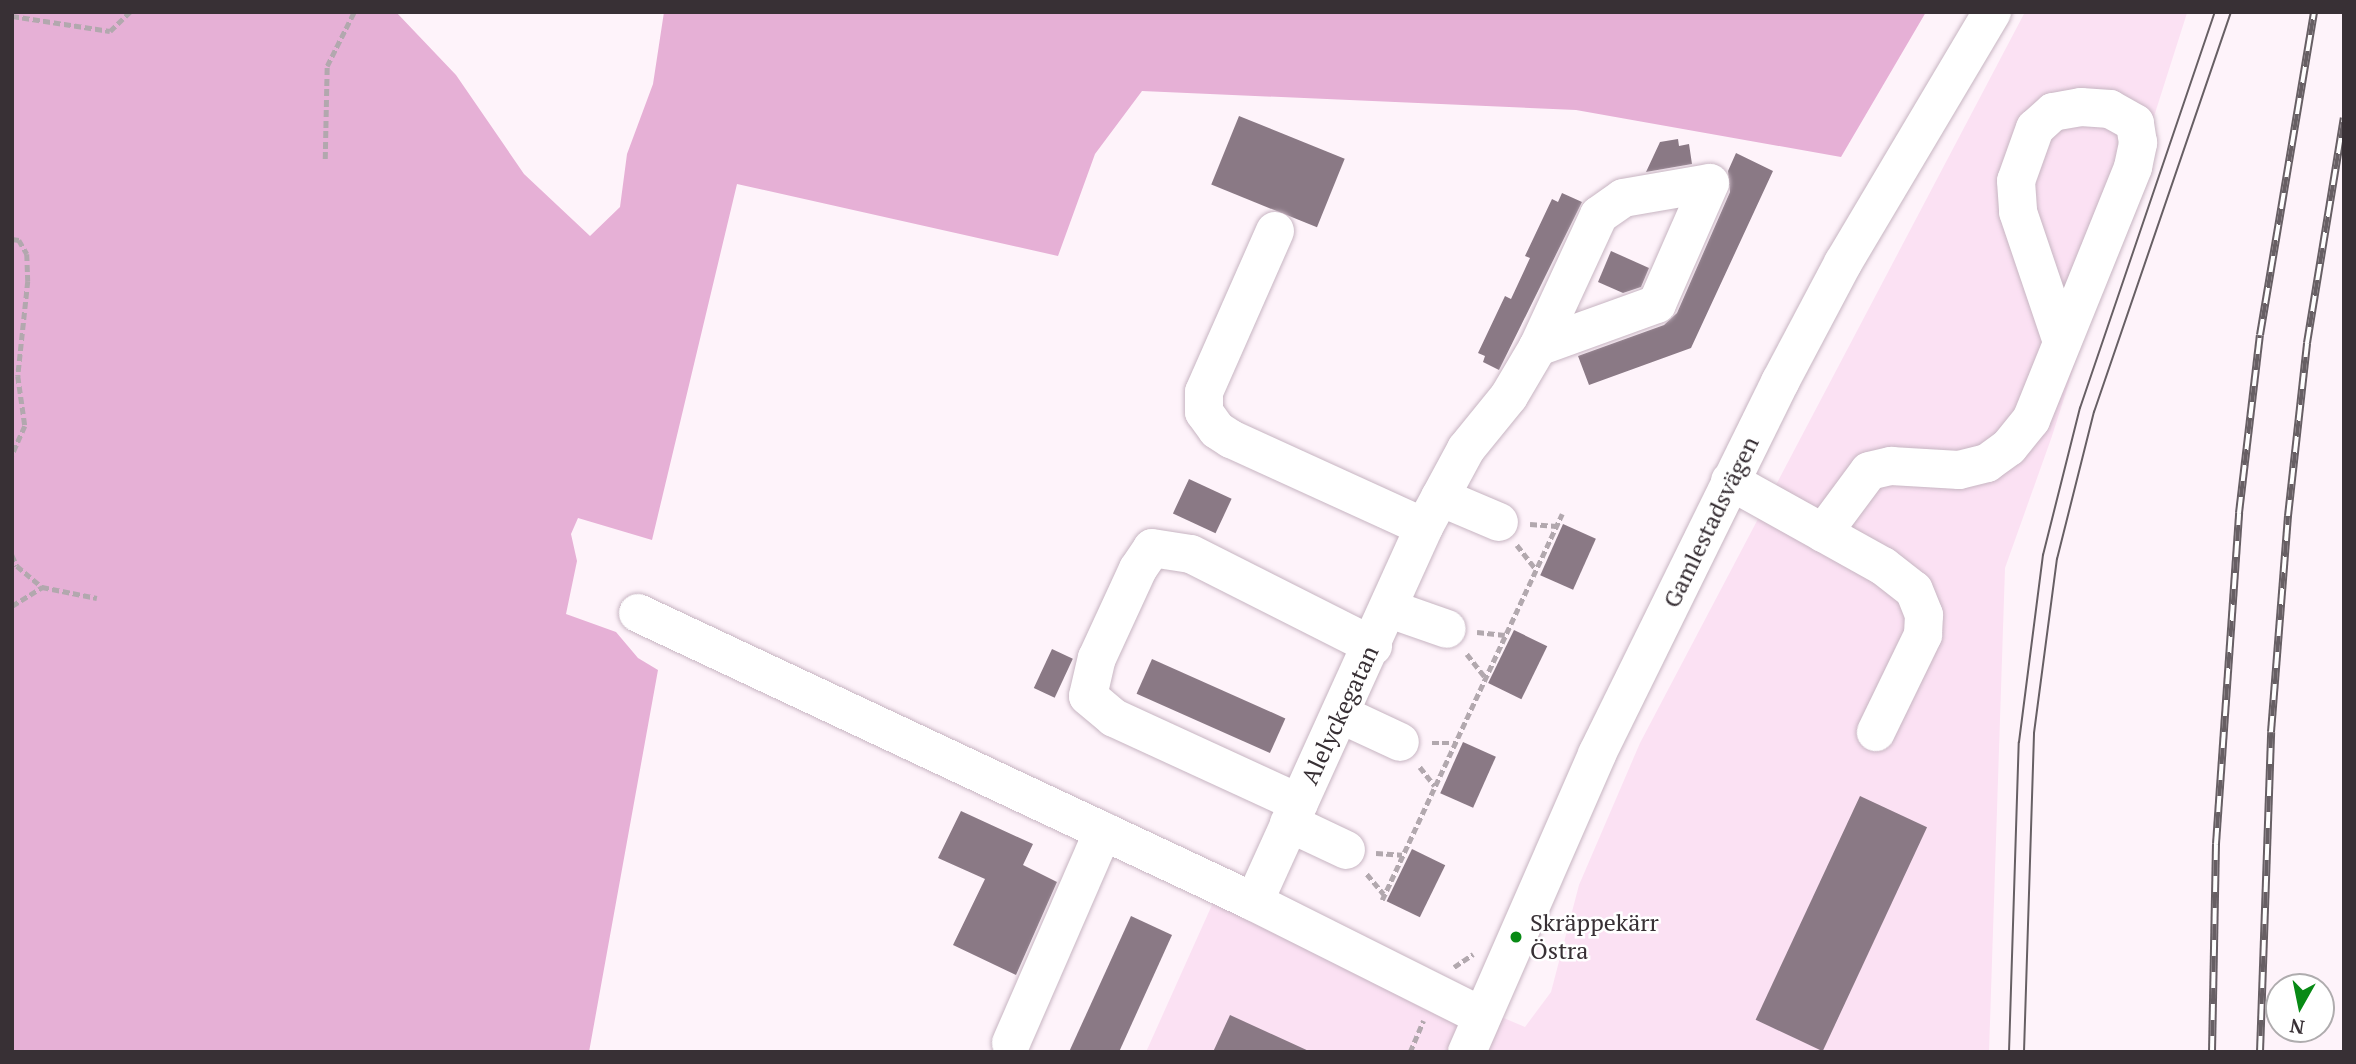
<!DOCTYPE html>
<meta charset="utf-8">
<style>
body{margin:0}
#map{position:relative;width:2356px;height:1064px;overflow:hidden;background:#fef3fa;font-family:"PT Serif",serif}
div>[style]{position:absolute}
.built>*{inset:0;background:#fbe1f3}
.green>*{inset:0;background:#e6b0d6}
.building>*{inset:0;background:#8a7985;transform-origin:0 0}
.path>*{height:4.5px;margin-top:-2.25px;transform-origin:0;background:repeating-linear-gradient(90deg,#b2a8ae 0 7px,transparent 0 10.5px)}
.roads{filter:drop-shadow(0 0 2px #c7b5c2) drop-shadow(0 0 2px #c7b5c2)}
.minor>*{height:38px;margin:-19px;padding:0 19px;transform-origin:19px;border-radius:19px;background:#fff}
.tram>*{height:2px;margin:-1px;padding:0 1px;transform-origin:1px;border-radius:1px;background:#675f64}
.rail>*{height:8px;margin-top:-4px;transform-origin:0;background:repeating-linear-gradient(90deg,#fff 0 16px,#675f64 0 32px);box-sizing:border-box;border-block:2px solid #675f64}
.dots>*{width:19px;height:19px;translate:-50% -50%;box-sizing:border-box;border:4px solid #fff;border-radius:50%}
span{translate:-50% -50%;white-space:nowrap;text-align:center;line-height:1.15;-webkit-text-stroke:5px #fff;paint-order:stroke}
.street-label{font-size:24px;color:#383035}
.poi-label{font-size:24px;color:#383035}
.left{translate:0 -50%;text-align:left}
.frame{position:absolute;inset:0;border:14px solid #383035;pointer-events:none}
.north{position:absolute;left:2265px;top:973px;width:70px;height:70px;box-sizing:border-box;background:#fff;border:2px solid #afacae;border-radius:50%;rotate:189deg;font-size:19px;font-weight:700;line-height:28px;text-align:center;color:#383035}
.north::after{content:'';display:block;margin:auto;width:24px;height:32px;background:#088a15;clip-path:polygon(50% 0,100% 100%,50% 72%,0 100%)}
</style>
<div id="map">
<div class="built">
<div style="clip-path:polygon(2025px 12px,2187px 13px,2052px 436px,2005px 568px,1989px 1052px,1146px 1052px,1216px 896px,1525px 1027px,1551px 992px,1579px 885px,1640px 743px)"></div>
</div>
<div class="green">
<div style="clip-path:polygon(12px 12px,396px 12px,456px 75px,524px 174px,590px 236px,620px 207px,627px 154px,653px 84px,664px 12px,1926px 12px,1841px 157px,1576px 110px,1142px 91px,1095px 154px,1058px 256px,737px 184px,652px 540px,578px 518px,571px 534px,577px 561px,566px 614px,616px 632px,638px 658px,658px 670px,589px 1052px,12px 1052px)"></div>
</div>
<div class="building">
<div style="left:1239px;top:116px;width:114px;height:74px;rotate:22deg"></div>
<div style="clip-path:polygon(1678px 139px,1679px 146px,1689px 144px,1692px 164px,1646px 172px,1660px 142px)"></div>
<div style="clip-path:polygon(1736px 153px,1773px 171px,1691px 348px,1589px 385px,1578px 356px,1664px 325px,1677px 313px,1730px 192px,1728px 171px)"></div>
<div style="clip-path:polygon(1562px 193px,1582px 202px,1499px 370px,1483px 362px,1485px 356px,1478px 353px,1505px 296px,1511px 299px,1530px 258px,1525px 256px,1552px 199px,1558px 202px)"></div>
<div style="clip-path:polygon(1611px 251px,1649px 268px,1641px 287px,1623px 293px,1598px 282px)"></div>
<div style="left:1189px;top:479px;width:47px;height:38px;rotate:25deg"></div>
<div style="left:1563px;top:524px;width:36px;height:56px;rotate:24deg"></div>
<div style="left:1514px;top:630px;width:37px;height:59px;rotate:26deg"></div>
<div style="left:1052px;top:649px;width:23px;height:43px;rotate:25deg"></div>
<div style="left:1152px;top:659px;width:146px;height:38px;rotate:24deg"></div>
<div style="left:1463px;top:742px;width:36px;height:56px;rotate:24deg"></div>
<div style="left:1860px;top:796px;width:74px;height:247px;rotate:25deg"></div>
<div style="clip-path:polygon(961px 811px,1033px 844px,1023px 865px,1057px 882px,1016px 975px,953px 945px,985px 879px,938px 858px)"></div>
<div style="left:1412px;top:849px;width:37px;height:58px;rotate:26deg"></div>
<div style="clip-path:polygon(1131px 916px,1172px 935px,1119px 1052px,1069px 1052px)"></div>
<div style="clip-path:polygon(1230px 1015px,1311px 1052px,1213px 1052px)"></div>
</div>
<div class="path">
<div style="left:12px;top:16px;width:99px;rotate:8.7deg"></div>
<div style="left:110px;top:31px;width:28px;rotate:-44deg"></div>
<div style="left:325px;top:159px;width:93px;rotate:-88.8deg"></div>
<div style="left:327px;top:66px;width:60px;rotate:-63.4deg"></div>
<div style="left:12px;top:239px;width:7px;rotate:8deg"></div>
<div style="left:19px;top:240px;width:16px;rotate:60deg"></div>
<div style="left:27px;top:254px;width:27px;rotate:88deg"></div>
<div style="left:28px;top:281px;width:96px;rotate:96deg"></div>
<div style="left:18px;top:376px;width:50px;rotate:82deg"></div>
<div style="left:25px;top:426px;width:32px;rotate:114deg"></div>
<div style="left:1530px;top:524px;width:27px;rotate:4deg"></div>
<div style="left:1517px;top:545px;width:31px;rotate:52deg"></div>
<div style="left:12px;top:555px;width:12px;rotate:66deg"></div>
<div style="left:17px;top:566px;width:33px;rotate:40deg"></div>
<div style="left:12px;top:606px;width:36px;rotate:-32deg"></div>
<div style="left:42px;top:587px;width:56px;rotate:11.3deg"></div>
<div style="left:1477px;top:632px;width:28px;rotate:6deg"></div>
<div style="left:1467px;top:654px;width:31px;rotate:52deg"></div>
<div style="left:1432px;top:743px;width:23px"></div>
<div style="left:1420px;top:767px;width:24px;rotate:52deg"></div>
<div style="left:1376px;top:853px;width:26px;rotate:4deg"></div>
<div style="left:1367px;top:874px;width:26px;rotate:50deg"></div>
<div style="left:1382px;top:900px;width:426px;rotate:-65deg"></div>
<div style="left:1454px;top:967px;width:23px;rotate:-34deg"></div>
<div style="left:1410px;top:1052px;width:34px;rotate:-67deg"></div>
</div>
<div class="roads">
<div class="minor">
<div style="left:1710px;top:183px;width:132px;rotate:113.7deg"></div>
<div style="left:1657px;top:304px;width:127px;rotate:160.1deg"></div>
<div style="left:1538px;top:347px;width:145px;rotate:-65.2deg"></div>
<div style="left:1599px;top:215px;width:29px;rotate:-35deg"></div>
<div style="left:1623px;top:198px;width:88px;rotate:-9.8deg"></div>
<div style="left:1275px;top:231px;width:176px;rotate:113.8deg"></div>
<div style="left:1204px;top:392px;width:20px;rotate:90deg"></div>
<div style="left:1204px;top:412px;width:22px;rotate:54deg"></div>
<div style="left:1217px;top:430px;width:17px;rotate:33deg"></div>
<div style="left:1231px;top:439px;width:212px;rotate:24.5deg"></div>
<div style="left:1730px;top:481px;width:175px;rotate:29.1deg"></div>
<div style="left:1883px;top:566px;width:39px;rotate:38deg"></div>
<div style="left:1914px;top:590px;width:27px;rotate:68deg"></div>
<div style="left:1924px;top:615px;width:20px;rotate:93deg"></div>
<div style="left:1923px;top:635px;width:108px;rotate:115.9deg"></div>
<div style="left:1440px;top:497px;width:64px;rotate:23deg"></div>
<div style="left:1823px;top:533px;width:77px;rotate:-53.4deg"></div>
<div style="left:1869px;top:471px;width:23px;rotate:-13deg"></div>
<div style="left:1891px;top:466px;width:68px;rotate:3.4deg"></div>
<div style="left:1959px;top:470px;width:29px;rotate:-14deg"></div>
<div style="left:1987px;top:463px;width:27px;rotate:-36deg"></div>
<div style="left:2009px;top:447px;width:35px;rotate:-51deg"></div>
<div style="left:2031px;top:420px;width:273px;rotate:-68deg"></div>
<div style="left:2133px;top:167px;width:25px;rotate:-78deg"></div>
<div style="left:2138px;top:143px;width:20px;rotate:-99deg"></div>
<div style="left:2135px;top:123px;width:29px;rotate:-151deg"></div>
<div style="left:2110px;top:109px;width:29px;rotate:-176deg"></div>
<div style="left:2081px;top:107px;width:28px;rotate:170deg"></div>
<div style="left:2053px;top:112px;width:24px;rotate:138deg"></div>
<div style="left:2035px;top:128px;width:56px;rotate:109.7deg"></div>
<div style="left:2016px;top:181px;width:31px;rotate:86deg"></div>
<div style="left:2018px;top:212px;width:137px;rotate:71.3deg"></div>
<div style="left:1390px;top:609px;width:60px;rotate:19.3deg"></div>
<div style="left:638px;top:613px;width:680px;rotate:25.13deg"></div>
<div style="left:1254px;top:902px;width:255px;rotate:26.6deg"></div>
<div style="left:1340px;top:714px;width:66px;rotate:25deg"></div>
<div style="left:1299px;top:803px;width:204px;rotate:-155.3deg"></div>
<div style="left:1114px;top:718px;width:34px;rotate:-140deg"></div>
<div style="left:1088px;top:696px;width:39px;rotate:-77deg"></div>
<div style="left:1097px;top:658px;width:98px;rotate:-65.3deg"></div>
<div style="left:1138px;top:569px;width:25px;rotate:-56deg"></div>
<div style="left:1152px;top:548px;width:39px;rotate:9deg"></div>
<div style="left:1191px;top:554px;width:204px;rotate:26.8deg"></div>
<div style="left:1289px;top:823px;width:63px;rotate:25.3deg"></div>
<div style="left:1254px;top:902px;width:412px;rotate:-65.6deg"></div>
<div style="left:1424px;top:527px;width:89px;rotate:-61.7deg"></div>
<div style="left:1466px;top:449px;width:68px;rotate:-50.9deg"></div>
<div style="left:1509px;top:396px;width:57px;rotate:-59.4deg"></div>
<div style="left:1011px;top:1043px;width:231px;rotate:-66.5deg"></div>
<div style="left:1467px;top:1052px;width:325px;rotate:-66.4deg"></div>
<div style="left:1597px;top:754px;width:415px;rotate:-63.8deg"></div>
<div style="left:1780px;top:382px;width:135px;rotate:-62.1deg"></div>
<div style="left:1843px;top:263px;width:292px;rotate:-59.3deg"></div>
</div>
</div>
<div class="tram">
<div style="left:2009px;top:1052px;width:310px;rotate:-88.2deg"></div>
<div style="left:2019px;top:742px;width:189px;rotate:-82.7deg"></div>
<div style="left:2043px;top:555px;width:152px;rotate:-75.9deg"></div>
<div style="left:2080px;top:408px;width:418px;rotate:-71.2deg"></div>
<div style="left:2024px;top:1052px;width:319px;rotate:-88.2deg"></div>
<div style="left:2034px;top:733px;width:176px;rotate:-82.5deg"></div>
<div style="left:2057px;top:559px;width:152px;rotate:-75.9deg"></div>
<div style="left:2094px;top:412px;width:423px;rotate:-71.1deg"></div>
</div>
<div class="rail">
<div style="left:2212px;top:1052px;width:208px;rotate:-88.9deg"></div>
<div style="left:2216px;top:844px;width:332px;rotate:-86deg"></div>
<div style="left:2239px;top:513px;width:179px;rotate:-83.3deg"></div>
<div style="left:2260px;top:335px;width:327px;rotate:-80.5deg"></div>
<div style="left:2260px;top:1052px;width:320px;rotate:-88deg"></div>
<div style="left:2271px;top:732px;width:217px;rotate:-85.5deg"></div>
<div style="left:2288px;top:516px;width:174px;rotate:-83.7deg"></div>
<div style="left:2307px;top:343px;width:228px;rotate:-80.7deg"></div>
</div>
<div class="dots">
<div style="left:1516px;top:937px;background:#088a15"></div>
</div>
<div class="street-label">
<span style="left:1711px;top:522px;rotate:-64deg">Gamlestadsvägen</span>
<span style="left:1340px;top:715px;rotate:-65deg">Alelyckegatan</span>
</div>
<div class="poi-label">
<span class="left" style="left:1530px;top:937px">Skräppekärr<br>Östra</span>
</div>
<div class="frame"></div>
<div class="north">N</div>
</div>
